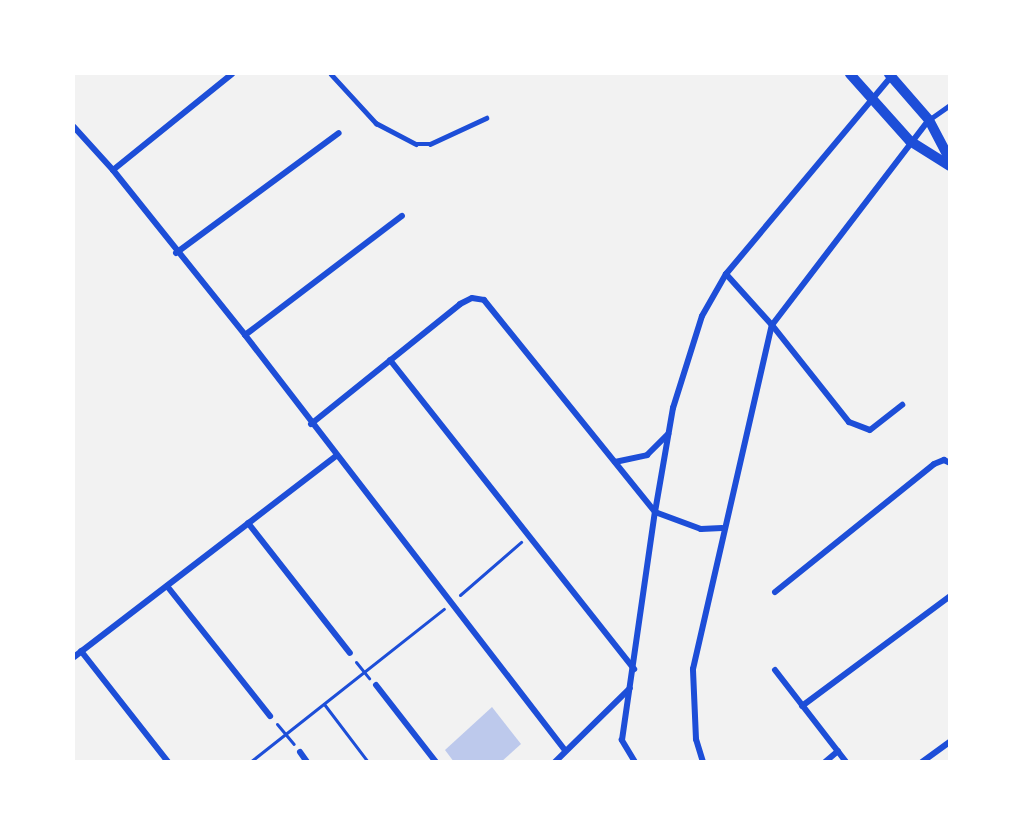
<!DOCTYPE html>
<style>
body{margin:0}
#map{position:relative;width:1023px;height:835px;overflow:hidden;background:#f2f2f2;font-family:Literata,serif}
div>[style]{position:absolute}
.building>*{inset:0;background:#bdc9ec}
.path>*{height:3px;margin:-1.5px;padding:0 1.5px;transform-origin:1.5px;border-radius:1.5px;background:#1d4ed8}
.service>*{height:4.5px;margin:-2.25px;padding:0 2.25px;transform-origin:2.25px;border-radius:2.25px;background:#1d4ed8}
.minor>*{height:6px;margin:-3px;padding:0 3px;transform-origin:3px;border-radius:3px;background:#1d4ed8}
.tertiary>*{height:10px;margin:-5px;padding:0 5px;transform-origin:5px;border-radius:5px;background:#1d4ed8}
span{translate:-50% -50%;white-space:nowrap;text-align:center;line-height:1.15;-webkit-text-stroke:4.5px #fff;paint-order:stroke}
.frame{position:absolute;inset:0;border:75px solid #fff;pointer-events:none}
</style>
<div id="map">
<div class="building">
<div style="clip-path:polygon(492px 707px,521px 744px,501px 762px,454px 762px,445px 750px)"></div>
</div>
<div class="path">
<div style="left:460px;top:595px;width:81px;rotate:-41deg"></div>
<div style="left:356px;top:662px;width:21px;rotate:51deg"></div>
<div style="left:324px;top:704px;width:73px;rotate:52.8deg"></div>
<div style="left:277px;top:724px;width:26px;rotate:50deg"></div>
<div style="left:250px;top:762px;width:247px;rotate:-38.3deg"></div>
</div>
<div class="service">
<div style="left:331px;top:74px;width:67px;rotate:47.4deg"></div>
<div style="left:376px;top:123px;width:45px;rotate:27.7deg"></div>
<div style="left:416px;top:144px;width:14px"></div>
<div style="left:430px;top:144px;width:62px;rotate:-24.9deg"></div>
<div style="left:930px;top:119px;width:24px;rotate:-35deg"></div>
</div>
<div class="minor">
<div style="left:74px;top:127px;width:58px;rotate:47.8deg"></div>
<div style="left:113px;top:170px;width:211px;rotate:51.3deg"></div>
<div style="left:245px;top:335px;width:523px;rotate:52.38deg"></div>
<div style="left:113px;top:170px;width:153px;rotate:-38.9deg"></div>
<div style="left:176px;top:253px;width:202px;rotate:-36.4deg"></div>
<div style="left:726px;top:274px;width:69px;rotate:48deg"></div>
<div style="left:772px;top:325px;width:124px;rotate:51.6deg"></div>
<div style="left:849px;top:422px;width:22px;rotate:21deg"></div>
<div style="left:870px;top:430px;width:41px;rotate:-38deg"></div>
<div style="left:245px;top:335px;width:197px;rotate:-37.2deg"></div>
<div style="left:390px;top:360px;width:394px;rotate:51.7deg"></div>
<div style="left:311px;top:424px;width:191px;rotate:-38.8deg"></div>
<div style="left:460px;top:304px;width:13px;rotate:-27deg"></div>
<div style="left:472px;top:298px;width:12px;rotate:9deg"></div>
<div style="left:484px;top:300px;width:272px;rotate:51.1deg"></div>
<div style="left:655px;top:512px;width:49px;rotate:20.3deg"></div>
<div style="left:701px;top:529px;width:21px;rotate:-3deg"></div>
<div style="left:615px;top:462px;width:33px;rotate:-12deg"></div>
<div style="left:647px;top:455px;width:30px;rotate:-45deg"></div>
<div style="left:248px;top:523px;width:165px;rotate:51.9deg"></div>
<div style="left:167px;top:586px;width:166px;rotate:51.6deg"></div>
<div style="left:775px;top:592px;width:204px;rotate:-38.8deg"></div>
<div style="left:934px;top:464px;width:11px;rotate:-22deg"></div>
<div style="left:944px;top:460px;width:7px;rotate:27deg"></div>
<div style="left:81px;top:651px;width:141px;rotate:51.9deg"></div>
<div style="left:74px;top:657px;width:330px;rotate:-37.5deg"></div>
<div style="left:775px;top:670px;width:116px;rotate:52.3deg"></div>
<div style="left:376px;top:685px;width:98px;rotate:52.1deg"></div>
<div style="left:802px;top:706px;width:184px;rotate:-36.6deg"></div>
<div style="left:300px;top:752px;width:12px;rotate:55deg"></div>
<div style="left:555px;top:762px;width:105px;rotate:-44.6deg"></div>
<div style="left:635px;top:762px;width:26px;rotate:-121deg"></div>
<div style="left:622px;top:740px;width:230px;rotate:-81.8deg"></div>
<div style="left:655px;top:512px;width:106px;rotate:-80.2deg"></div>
<div style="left:673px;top:408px;width:96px;rotate:-72.5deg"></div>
<div style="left:702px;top:316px;width:48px;rotate:-60.3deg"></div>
<div style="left:726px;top:274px;width:257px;rotate:-50.1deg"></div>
<div style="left:703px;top:762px;width:24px;rotate:-107deg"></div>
<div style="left:696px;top:739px;width:70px;rotate:-92.5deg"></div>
<div style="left:693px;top:669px;width:353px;rotate:-77.1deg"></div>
<div style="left:772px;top:325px;width:258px;rotate:-52.6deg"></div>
<div style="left:825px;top:762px;width:17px;rotate:-40deg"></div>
<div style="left:922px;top:762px;width:34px;rotate:-36deg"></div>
</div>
<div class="tertiary">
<div style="left:850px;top:74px;width:90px;rotate:48.2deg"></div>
<div style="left:910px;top:141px;width:47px;rotate:32deg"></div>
<div style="left:889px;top:74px;width:61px;rotate:49deg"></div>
<div style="left:929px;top:120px;width:45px;rotate:62.3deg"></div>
</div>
<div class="frame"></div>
</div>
